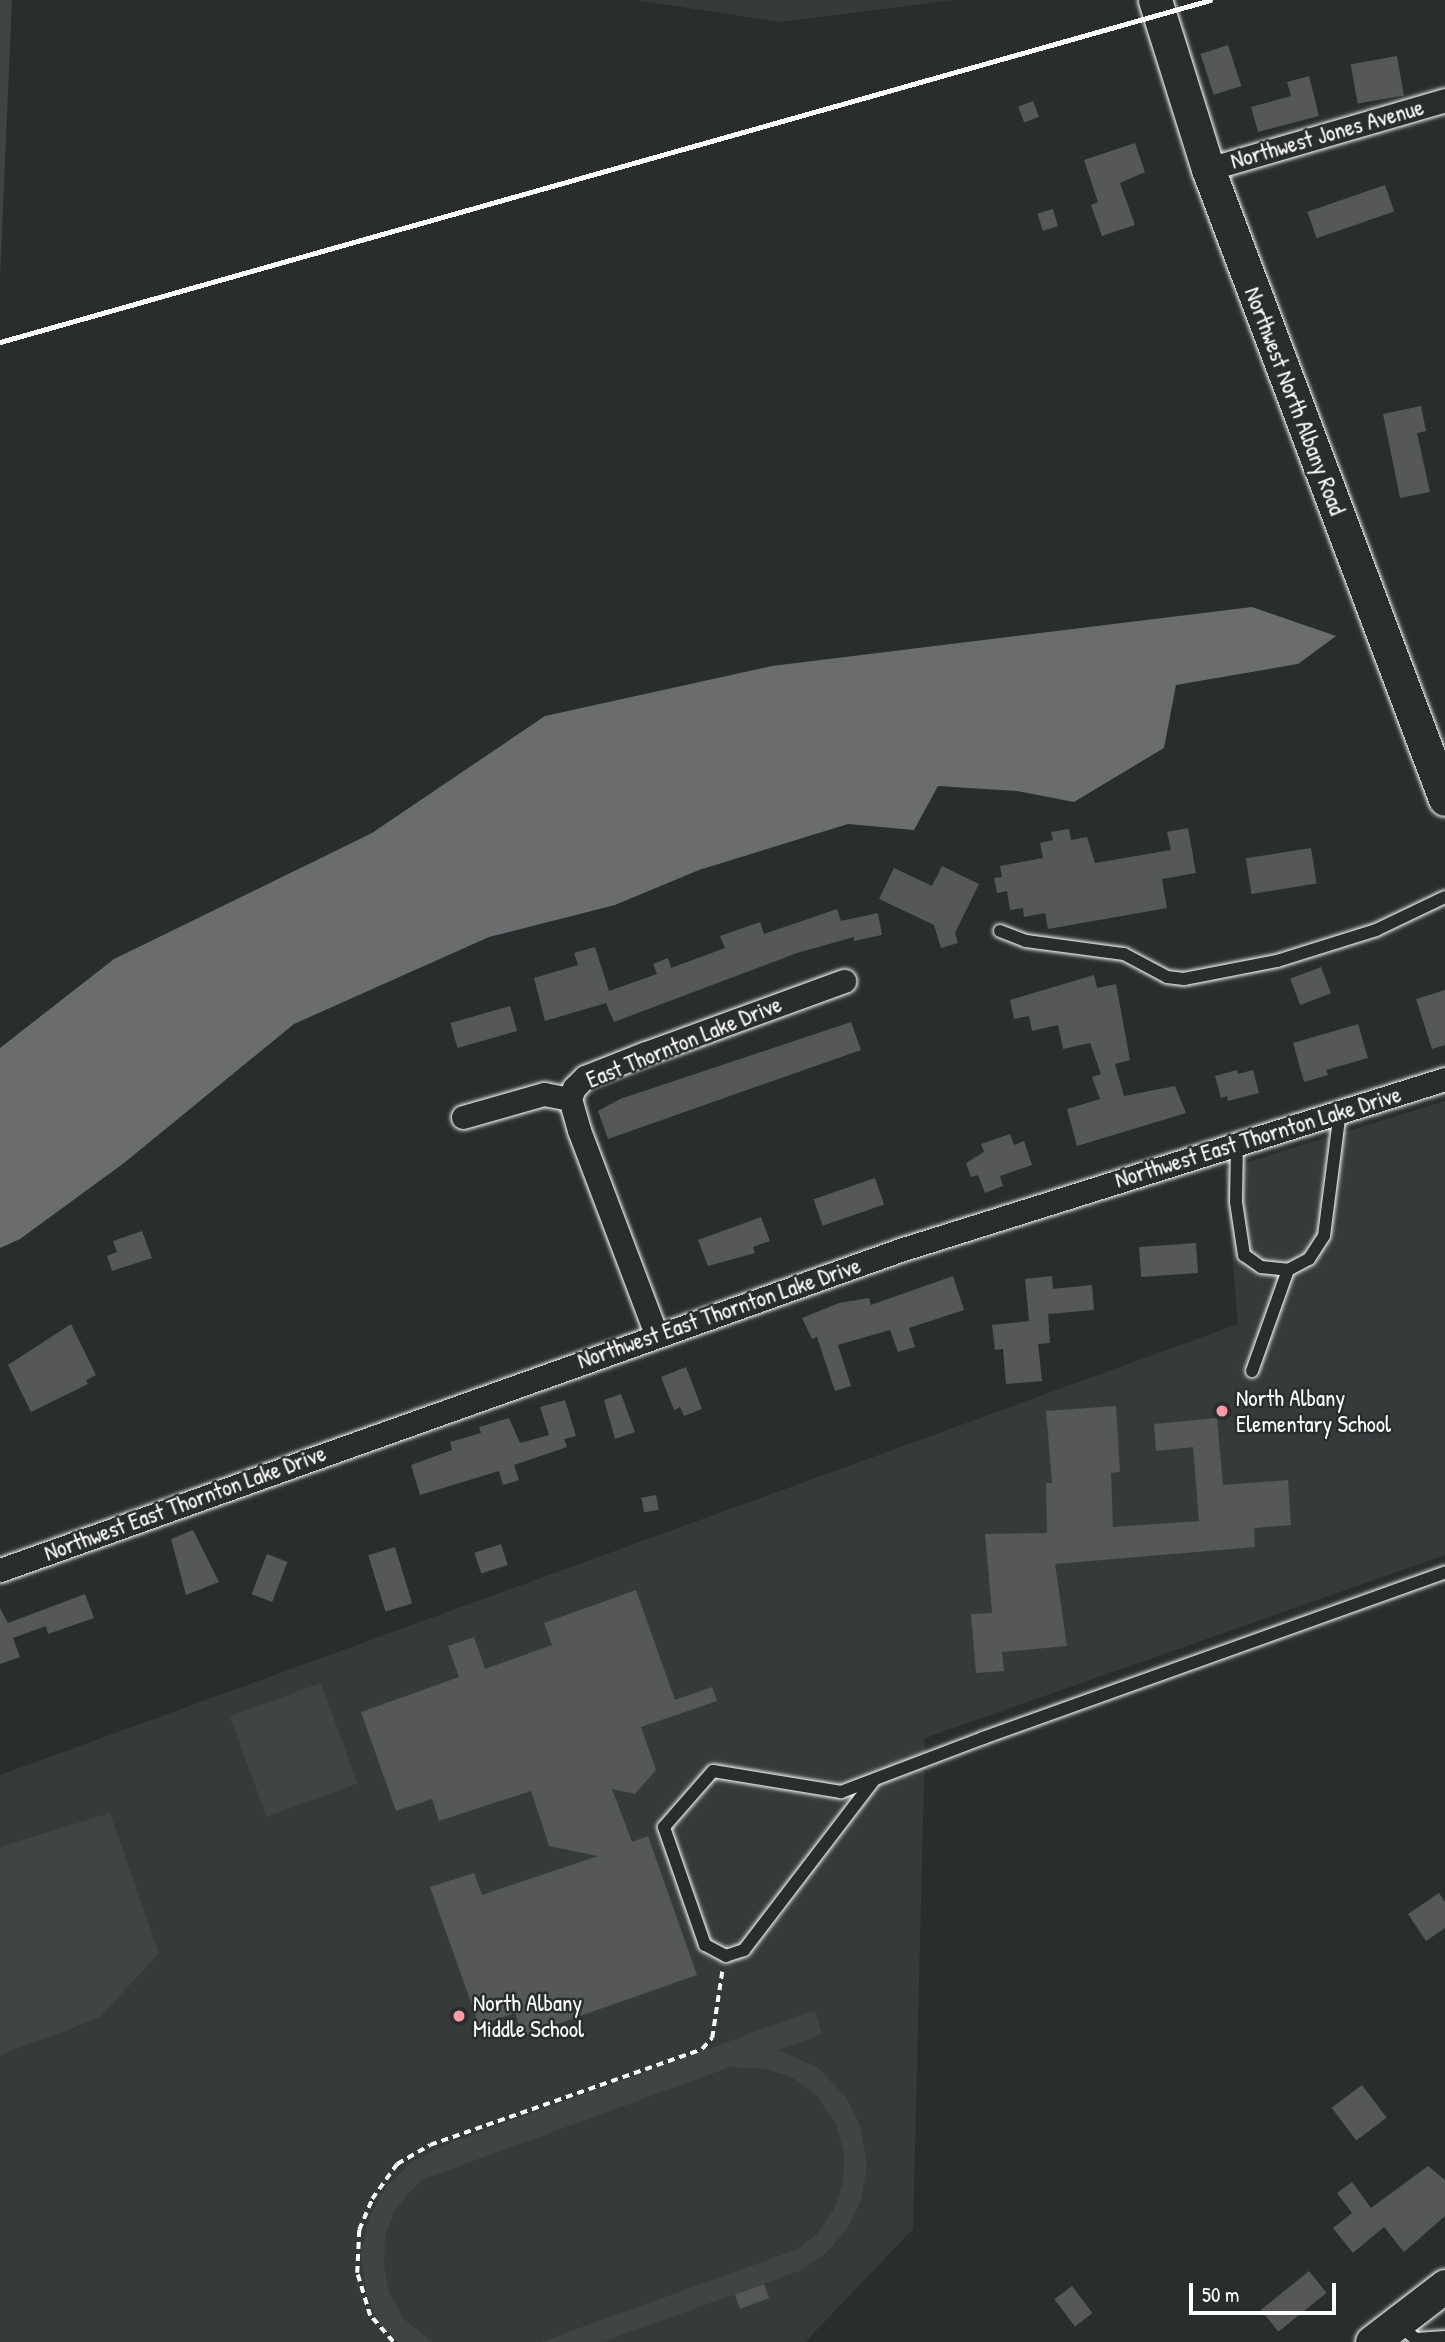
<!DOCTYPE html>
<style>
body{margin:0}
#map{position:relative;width:1445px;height:2342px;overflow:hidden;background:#2a2d2e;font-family:"Patrick Hand",sans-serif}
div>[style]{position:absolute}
.built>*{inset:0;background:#373a3b}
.green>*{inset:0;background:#414445;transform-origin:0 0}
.water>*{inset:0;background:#6a6c6d}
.building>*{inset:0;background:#555758;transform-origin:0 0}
.path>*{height:3.5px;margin-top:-1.75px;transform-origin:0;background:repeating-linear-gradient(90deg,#fff 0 7px,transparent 0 12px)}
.roads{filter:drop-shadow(0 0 2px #fff) drop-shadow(0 0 2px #fff)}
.lane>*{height:12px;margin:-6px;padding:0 6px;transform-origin:6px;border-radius:6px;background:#2a2d2e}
.street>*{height:23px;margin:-11.5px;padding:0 11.5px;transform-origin:11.5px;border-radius:11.5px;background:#2a2d2e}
.secondary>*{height:33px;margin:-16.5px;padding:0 16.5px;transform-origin:16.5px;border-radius:16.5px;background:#2a2d2e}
.rail>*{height:5px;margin:-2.5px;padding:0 2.5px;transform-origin:2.5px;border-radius:2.5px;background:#fff}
.dots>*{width:19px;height:19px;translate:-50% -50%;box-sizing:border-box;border:4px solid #2a2d2e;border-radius:50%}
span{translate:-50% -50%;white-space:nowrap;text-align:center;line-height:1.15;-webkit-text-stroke:5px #2a2d2e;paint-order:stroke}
.street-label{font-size:23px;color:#fff}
.poi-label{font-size:23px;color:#fff}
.left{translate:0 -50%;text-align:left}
.scale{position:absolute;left:1189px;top:2283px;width:147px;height:32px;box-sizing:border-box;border:4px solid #fff;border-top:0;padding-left:9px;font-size:21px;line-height:24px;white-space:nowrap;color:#fff;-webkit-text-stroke:5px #2a2d2e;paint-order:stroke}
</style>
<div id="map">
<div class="built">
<div style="clip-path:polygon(635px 0,954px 0,780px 22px)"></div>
<div style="clip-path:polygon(1445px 1101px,1445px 1555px,925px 1738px,913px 2229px,805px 2342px,0 2342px,0 1775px,1238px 1324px,1225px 1169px)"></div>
</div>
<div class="green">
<div style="clip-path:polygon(0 0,12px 0,0 277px)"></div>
<div style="left:321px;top:1683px;width:107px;height:97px;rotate:70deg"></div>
<div style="clip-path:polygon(110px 1813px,159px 1953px,99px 2018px,0 2055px,0 1847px)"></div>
<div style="clip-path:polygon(815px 2010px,822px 2034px,778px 2050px,817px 2067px,846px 2097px,860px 2126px,867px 2165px,861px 2200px,847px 2229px,826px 2253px,799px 2271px,602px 2342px,541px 2342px,798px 2249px,817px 2234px,833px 2211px,843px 2183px,844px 2153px,836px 2124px,816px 2095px,793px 2078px,767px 2069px,730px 2067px,421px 2180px,396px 2208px,385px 2236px,384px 2266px,389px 2292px,404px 2319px,432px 2342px,398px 2342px,378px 2321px,366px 2292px,361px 2254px,369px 2217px,387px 2186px,413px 2161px,450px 2143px)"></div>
</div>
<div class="water">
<div style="clip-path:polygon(1252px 607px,1336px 636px,1298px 664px,1176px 685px,1164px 748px,1074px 802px,1017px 791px,938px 786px,914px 830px,848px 824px,699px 870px,615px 905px,489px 937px,294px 1024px,124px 1163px,20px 1239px,0 1248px,0 1048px,114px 959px,372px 833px,545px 716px,772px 666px)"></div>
</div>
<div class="building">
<div style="left:1228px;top:45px;width:43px;height:29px;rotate:72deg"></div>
<div style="left:1397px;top:56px;width:40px;height:47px;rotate:80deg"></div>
<div style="clip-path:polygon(1309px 76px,1319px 116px,1258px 132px,1251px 107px,1291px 96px,1287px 82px)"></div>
<div style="left:1033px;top:101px;width:17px;height:16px;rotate:69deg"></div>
<div style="clip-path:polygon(1135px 143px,1145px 172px,1120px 183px,1135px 225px,1102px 236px,1091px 205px,1098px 202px,1084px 160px)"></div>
<div style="left:1385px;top:185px;width:28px;height:82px;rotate:71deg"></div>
<div style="left:1053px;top:209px;width:18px;height:16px;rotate:74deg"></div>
<div style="clip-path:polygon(1421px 406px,1426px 431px,1417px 433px,1430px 492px,1400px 498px,1383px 414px)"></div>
<div style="clip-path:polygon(1188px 828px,1196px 873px,1162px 879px,1167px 908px,1048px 929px,1045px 913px,1024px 917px,1023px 908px,1010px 910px,1007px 891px,997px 893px,994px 878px,1002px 877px,1000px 866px,1043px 858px,1040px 843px,1053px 840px,1051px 832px,1069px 829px,1071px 840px,1087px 837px,1095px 863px,1171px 850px,1167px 832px)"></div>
<div style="left:1311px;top:848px;width:36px;height:66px;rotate:81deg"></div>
<div style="clip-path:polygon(942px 866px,979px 884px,955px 933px,958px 943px,941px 948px,934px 925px,879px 899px,894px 868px,932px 886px)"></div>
<div style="clip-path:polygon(837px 909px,841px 921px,878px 913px,882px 935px,854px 941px,854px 937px,797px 953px,614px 1022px,606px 1003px,545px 1021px,534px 978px,578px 965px,574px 953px,595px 947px,609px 991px,657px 974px,653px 964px,668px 958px,671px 968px,725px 948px,720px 936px,760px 922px,764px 934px)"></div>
<div style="left:1321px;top:967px;width:28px;height:33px;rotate:69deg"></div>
<div style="clip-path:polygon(1094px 975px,1097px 988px,1116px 984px,1130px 1060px,1115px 1064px,1124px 1096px,1175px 1086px,1186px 1113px,1077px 1146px,1067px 1109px,1100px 1099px,1092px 1077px,1101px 1074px,1090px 1043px,1063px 1049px,1058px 1025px,1032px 1031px,1029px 1016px,1014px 1019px,1010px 1000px)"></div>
<div style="clip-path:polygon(1445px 990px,1445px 1045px,1432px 1049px,1416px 999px)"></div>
<div style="left:510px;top:1006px;width:26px;height:62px;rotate:74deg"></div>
<div style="clip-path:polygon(851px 1022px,861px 1050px,608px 1139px,598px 1111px,620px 1099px)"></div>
<div style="clip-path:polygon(1358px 1024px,1368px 1058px,1326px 1070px,1328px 1075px,1304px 1082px,1293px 1043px)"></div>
<div style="clip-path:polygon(1237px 1070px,1238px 1074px,1253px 1070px,1259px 1093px,1228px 1101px,1227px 1096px,1221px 1098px,1215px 1076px)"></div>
<div style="clip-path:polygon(1010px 1134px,1014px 1145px,1024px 1141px,1032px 1165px,1000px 1176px,1003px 1186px,985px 1193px,978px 1175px,971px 1177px,966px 1163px,984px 1152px,981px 1144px)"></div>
<div style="left:875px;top:1178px;width:28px;height:65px;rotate:71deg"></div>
<div style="clip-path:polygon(761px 1217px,770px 1241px,753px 1247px,755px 1253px,708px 1266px,698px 1240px)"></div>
<div style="clip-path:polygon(142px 1231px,152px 1258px,112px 1271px,107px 1256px,117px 1252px,113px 1241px)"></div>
<div style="left:1196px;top:1243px;width:30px;height:57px;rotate:86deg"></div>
<div style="clip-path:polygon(953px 1276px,964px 1310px,909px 1328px,915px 1347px,898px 1352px,890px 1330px,838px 1345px,851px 1386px,835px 1391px,817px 1337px,812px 1339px,802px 1318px,839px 1303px,869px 1298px,871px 1305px)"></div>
<div style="clip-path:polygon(1052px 1276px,1053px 1289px,1092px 1285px,1094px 1310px,1048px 1314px,1050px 1343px,1038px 1344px,1042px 1381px,1006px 1384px,1003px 1349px,995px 1350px,992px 1325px,1029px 1321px,1025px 1279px)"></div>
<div style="clip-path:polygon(71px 1324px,96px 1375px,86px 1380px,88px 1384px,31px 1412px,8px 1365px)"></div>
<div style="clip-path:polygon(686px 1367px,702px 1409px,684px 1416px,680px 1407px,674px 1410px,661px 1377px)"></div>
<div style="clip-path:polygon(621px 1394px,635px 1432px,615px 1439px,604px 1400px)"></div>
<div style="clip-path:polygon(565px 1400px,576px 1436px,564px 1439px,567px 1447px,514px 1465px,519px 1480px,503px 1485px,499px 1471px,420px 1495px,411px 1465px,452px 1450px,450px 1442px,481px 1433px,479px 1427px,509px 1418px,520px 1443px,549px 1435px,540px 1407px)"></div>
<div style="clip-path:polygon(1116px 1406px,1120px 1472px,1111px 1473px,1113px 1527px,1199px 1521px,1193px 1447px,1156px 1451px,1154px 1424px,1217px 1418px,1223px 1485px,1288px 1480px,1291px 1525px,1254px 1528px,1255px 1547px,1055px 1564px,1067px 1646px,1002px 1652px,1004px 1671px,976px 1673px,971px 1614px,992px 1613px,985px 1534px,1047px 1533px,1046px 1483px,1052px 1483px,1046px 1411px)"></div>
<div style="left:656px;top:1495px;width:15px;height:15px;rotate:79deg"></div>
<div style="clip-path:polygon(193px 1530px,219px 1582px,186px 1595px,171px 1539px)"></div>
<div style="left:501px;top:1544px;width:22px;height:28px;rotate:72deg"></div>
<div style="left:395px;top:1547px;width:59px;height:28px;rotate:73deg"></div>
<div style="left:267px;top:1554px;width:22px;height:43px;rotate:21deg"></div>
<div style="clip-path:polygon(636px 1590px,675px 1700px,712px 1687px,717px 1701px,641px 1727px,656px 1770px,635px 1794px,612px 1789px,632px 1842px,648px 1836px,697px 1975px,523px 2036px,515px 2013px,479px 2025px,430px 1887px,474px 1873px,482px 1895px,598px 1856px,549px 1846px,531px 1791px,439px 1821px,432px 1799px,396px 1811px,361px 1712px,459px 1677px,448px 1646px,474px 1637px,485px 1669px,552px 1645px,544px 1623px)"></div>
<div style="clip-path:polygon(85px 1594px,94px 1618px,48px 1634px,46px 1626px,13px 1638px,20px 1657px,0 1664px,0 1608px,8px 1623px)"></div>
<div style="clip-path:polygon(1439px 1893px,1445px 1902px,1445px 1928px,1426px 1941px,1408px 1914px)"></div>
<div style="left:1362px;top:2085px;width:41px;height:38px;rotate:53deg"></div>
<div style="clip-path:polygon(1428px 2166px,1445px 2180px,1445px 2216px,1404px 2252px,1384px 2227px,1353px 2253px,1333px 2228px,1352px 2213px,1337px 2193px,1352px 2182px,1371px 2208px)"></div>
<div style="left:1309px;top:2271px;width:28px;height:62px;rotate:51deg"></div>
<div style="left:764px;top:2284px;width:15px;height:31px;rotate:70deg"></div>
<div style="left:1072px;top:2286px;width:34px;height:22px;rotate:53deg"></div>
</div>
<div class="path">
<div style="left:393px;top:2342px;width:35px;rotate:-131deg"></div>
<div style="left:370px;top:2316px;width:45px;rotate:-106.8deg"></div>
<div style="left:357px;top:2273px;width:43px;rotate:-87.3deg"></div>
<div style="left:359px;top:2230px;width:34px;rotate:-67deg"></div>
<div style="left:372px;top:2199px;width:43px;rotate:-54.5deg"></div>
<div style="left:397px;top:2164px;width:38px;rotate:-30deg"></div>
<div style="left:430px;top:2145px;width:288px;rotate:-19.4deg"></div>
<div style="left:702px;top:2049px;width:15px;rotate:-48deg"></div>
<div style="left:712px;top:2038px;width:67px;rotate:-81.4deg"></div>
</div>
<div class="roads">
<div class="lane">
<div style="left:1000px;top:931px;width:28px;rotate:21deg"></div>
<div style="left:1026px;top:941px;width:99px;rotate:7.6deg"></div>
<div style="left:1124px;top:954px;width:49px;rotate:28.1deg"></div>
<div style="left:1167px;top:977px;width:17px;rotate:7deg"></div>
<div style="left:1184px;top:979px;width:95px;rotate:-11deg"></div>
<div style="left:1277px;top:961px;width:104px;rotate:-17.4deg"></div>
<div style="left:1376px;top:930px;width:76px;rotate:-25.6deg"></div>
<div style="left:1237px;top:1144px;width:58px;rotate:91deg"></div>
<div style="left:1236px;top:1202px;width:54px;rotate:81.4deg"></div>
<div style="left:1244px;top:1255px;width:21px;rotate:35deg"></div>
<div style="left:1261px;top:1267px;width:27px;rotate:6deg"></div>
<div style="left:1288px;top:1270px;width:24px;rotate:-28deg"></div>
<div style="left:1309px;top:1259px;width:27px;rotate:-57deg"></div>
<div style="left:1324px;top:1236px;width:126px;rotate:-82.7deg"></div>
<div style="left:1252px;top:1371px;width:107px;rotate:-70.4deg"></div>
<div style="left:874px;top:1780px;width:214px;rotate:127.4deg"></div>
<div style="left:744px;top:1950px;width:19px;rotate:162deg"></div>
<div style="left:726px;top:1956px;width:24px;rotate:-152deg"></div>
<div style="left:705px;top:1945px;width:125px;rotate:-109.2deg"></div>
<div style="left:664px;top:1827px;width:74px;rotate:-48.8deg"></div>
<div style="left:713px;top:1771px;width:130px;rotate:9.3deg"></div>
<div style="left:841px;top:1792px;width:152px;rotate:-20.8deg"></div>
<div style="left:983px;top:1738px;width:491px;rotate:-19.7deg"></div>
<div style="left:1398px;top:2324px;width:23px;rotate:40deg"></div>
<div style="left:1416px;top:2339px;width:29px;rotate:-4deg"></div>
</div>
<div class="street">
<div style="left:1208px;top:169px;width:247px;rotate:-16.2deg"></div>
<div style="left:463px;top:1117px;width:84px;rotate:-15.9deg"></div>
<div style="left:544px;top:1094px;width:26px;rotate:11deg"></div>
<div style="left:656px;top:1334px;width:218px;rotate:-110.7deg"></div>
<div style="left:579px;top:1130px;width:32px;rotate:-106deg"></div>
<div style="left:570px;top:1099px;width:12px;rotate:-70deg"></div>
<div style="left:574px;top:1088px;width:16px;rotate:-45deg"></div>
<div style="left:585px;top:1077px;width:66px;rotate:-21.5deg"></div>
<div style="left:646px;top:1053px;width:211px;rotate:-20deg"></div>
<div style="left:0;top:1570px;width:955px;rotate:-19.57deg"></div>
<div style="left:900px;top:1250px;width:571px;rotate:-17.42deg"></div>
</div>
<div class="secondary">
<div style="left:1155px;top:0;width:177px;rotate:72.6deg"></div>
<div style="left:1208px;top:169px;width:673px;rotate:69.38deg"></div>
<div style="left:1372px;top:2342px;width:92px;rotate:-37.5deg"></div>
</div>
</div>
<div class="rail">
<div style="left:0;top:342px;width:1257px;rotate:-15.78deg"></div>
</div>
<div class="dots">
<div style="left:1222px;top:1411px;background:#ff9aa2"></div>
<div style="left:459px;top:2016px;background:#ff9aa2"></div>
</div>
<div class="street-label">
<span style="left:1327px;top:134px;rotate:-16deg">Northwest Jones Avenue</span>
<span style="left:1295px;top:401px;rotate:69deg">Northwest North Albany Road</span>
<span style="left:684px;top:1042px;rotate:-22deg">East Thornton Lake Drive</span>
<span style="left:1258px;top:1137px;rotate:-17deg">Northwest East Thornton Lake Drive</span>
<span style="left:719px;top:1313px;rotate:-19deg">Northwest East Thornton Lake Drive</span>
<span style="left:185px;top:1503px;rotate:-20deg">Northwest East Thornton Lake Drive</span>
</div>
<div class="poi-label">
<span class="left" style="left:1236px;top:1411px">North Albany<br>Elementary School</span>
<span class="left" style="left:473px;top:2016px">North Albany<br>Middle School</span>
</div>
<div class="scale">50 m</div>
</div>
